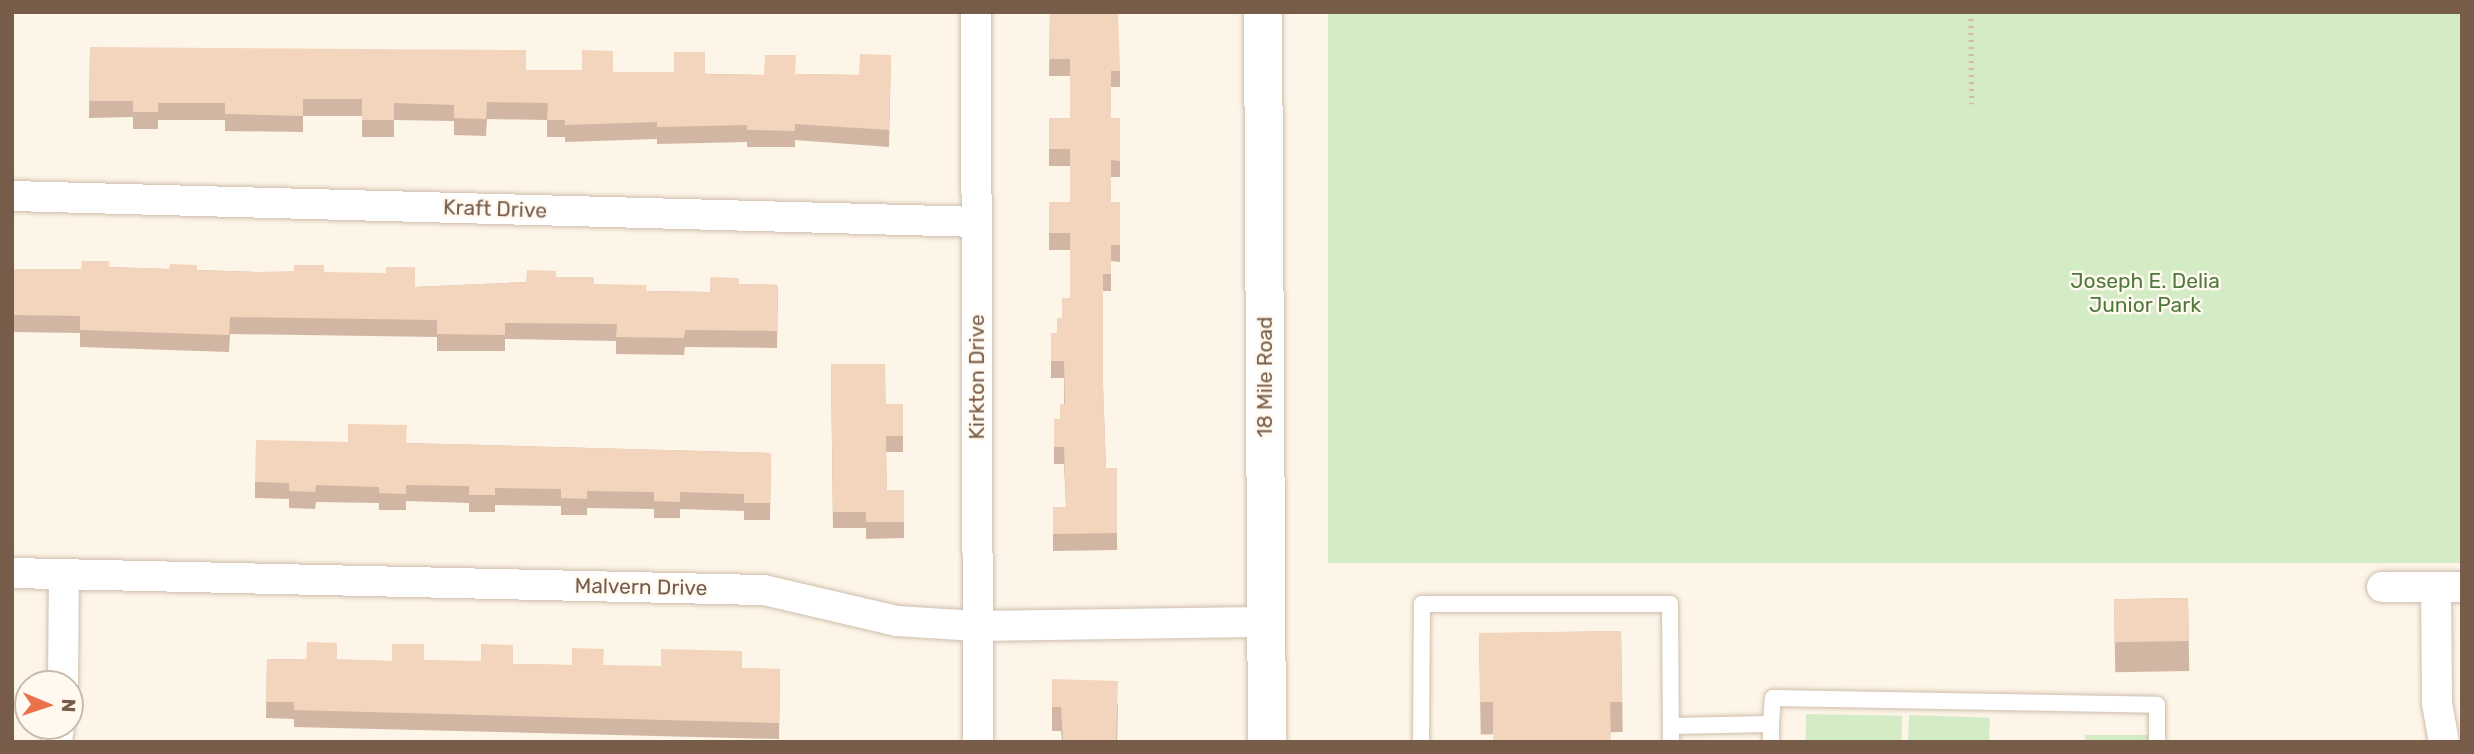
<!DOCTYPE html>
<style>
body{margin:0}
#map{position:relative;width:2474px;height:754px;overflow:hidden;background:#fdf5e8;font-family:Rubik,sans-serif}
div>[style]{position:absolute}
.green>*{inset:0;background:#d4ecc5;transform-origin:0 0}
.path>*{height:4.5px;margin-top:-2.25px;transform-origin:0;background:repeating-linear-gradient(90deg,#d9b8a1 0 2px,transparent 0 7px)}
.roads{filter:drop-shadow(0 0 2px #cfbdac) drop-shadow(0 0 2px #cfbdac)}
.lane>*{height:16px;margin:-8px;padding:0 8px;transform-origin:8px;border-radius:8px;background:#fff}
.street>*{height:30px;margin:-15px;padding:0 15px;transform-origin:15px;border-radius:15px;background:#fff}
.secondary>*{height:38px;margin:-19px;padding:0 19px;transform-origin:19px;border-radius:19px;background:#fff}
.wall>*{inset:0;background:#d1b7a3;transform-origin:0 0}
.building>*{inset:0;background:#f3d5be;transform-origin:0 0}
span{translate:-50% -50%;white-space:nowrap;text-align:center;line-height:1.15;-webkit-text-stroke:5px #fff9ef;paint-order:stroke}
.street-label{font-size:21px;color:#785c4a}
.park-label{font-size:21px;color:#4f793f}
.frame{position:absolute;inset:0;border:14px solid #785c4a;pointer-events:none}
.north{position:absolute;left:14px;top:670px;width:70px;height:70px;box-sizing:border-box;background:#fff9ef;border:2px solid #c9baad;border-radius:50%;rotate:92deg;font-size:19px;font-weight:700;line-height:28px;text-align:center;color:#785c4a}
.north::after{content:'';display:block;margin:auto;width:24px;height:32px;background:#ea714a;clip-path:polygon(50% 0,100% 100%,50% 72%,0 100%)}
</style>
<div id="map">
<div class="green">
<div style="left:1328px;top:12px;width:1134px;height:551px"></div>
<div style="left:1806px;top:714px;width:96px;height:28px;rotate:1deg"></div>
<div style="left:1909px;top:715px;width:81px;height:27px;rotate:2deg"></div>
<div style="left:2085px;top:735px;width:72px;height:7px"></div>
</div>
<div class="path">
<div style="left:1971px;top:12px;width:92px;rotate:89.4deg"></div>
</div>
<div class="roads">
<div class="lane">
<div style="left:1771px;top:724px;width:26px;rotate:-86deg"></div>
<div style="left:1773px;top:698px;width:384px;rotate:1deg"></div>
<div style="left:2157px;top:705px;width:37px;rotate:90deg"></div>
<div style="left:1671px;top:726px;width:100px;rotate:-1.1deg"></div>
<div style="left:1771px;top:724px;width:18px;rotate:90deg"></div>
<div style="left:1421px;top:742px;width:138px;rotate:-89.6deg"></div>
<div style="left:1422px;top:604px;width:248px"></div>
<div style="left:1670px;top:604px;width:138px;rotate:89.6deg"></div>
</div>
<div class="street">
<div style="left:976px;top:12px;width:730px;rotate:89.84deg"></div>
<div style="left:12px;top:196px;width:965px;rotate:1.54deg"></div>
<div style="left:12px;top:573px;width:752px;rotate:1.3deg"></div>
<div style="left:764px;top:590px;width:137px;rotate:13.1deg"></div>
<div style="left:897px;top:621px;width:80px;rotate:3.6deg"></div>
<div style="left:977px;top:626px;width:289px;rotate:-0.8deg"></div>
<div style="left:2382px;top:587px;width:80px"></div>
<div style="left:2436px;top:587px;width:116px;rotate:89.5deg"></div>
<div style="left:2437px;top:703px;width:40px;rotate:80deg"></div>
<div style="left:63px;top:684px;width:110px;rotate:-89.5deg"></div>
<div style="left:57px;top:742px;width:16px;rotate:-83deg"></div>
</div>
<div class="secondary">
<div style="left:1263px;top:12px;width:730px;rotate:89.69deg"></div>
</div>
</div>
<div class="wall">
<div style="clip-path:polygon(1050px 12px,1120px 71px,1120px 87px,1111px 87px,1111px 118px,1120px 118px,1120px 177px,1111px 177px,1111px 202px,1120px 202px,1120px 262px,1111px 261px,1111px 291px,1103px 291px,1103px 386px,1106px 468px,1117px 468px,1117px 550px,1053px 551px,1053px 507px,1066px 507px,1064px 464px,1054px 464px,1054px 419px,1060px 419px,1064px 404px,1064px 378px,1051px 378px,1051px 333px,1057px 333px,1062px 318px,1070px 298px,1070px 250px,1049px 250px,1049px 202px,1070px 202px,1070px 166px,1049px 166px,1049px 118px,1070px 118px,1070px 76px,1049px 76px)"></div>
<div style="clip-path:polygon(90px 47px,526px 70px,764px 75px,796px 74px,859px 75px,891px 55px,889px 147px,795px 140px,795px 147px,747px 147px,747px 142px,657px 144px,657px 139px,565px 142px,565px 137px,547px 137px,547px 120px,487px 119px,486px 136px,454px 135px,454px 121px,394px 120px,394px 137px,362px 137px,362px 116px,303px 116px,303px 132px,225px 131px,225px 120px,158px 120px,158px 129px,133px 129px,133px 117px,89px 118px)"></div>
<div style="clip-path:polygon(109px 267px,256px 272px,324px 272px,415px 287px,526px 282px,556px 277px,594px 284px,647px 291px,710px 292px,739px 284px,778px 285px,777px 348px,685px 347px,684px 355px,616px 354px,616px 341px,505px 339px,505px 351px,437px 351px,437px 337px,230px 334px,229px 352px,80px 347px,80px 333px,12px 332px,12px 269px,81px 269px)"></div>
<div style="clip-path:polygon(831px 364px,886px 404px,903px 404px,903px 452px,886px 452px,887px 490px,904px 490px,904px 538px,866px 539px,866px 528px,833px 528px)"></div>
<div style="clip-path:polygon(407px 443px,771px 453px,770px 520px,744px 520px,744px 511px,680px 509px,680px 518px,654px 518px,654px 509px,587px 508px,587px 515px,561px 515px,561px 506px,495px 505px,495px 512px,469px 512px,469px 503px,406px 501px,406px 510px,379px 510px,379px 503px,316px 502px,315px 509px,289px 508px,289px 499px,255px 498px,255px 482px)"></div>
<div style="left:2188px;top:598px;width:73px;height:74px;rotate:89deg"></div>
<div style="left:1621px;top:631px;width:101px;height:142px;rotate:89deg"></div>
<div style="clip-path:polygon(267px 659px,392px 661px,424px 660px,513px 664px,780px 669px,779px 739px,294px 727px,294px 719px,266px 718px)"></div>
<div style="clip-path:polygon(1052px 679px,1118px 705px,1117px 742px,1062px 742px,1061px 731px,1052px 731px)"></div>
</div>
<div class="building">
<div style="clip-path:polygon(1050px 12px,1118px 12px,1120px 71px,1111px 71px,1111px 118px,1120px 118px,1120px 161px,1111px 160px,1111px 202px,1120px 202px,1120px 245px,1111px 245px,1111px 274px,1103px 274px,1103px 384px,1106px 468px,1117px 468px,1117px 533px,1053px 534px,1053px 507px,1066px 507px,1064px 447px,1054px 447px,1054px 419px,1060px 419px,1060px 404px,1065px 404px,1064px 361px,1051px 361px,1051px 333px,1057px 333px,1057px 318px,1062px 318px,1062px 298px,1070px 298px,1070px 233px,1049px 233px,1049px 202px,1070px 202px,1070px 149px,1049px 149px,1049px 118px,1070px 118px,1070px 59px,1049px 59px)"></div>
<div style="clip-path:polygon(90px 47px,526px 50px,526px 70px,582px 70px,582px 50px,613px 51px,613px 72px,674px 72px,674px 52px,705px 52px,705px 74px,764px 75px,765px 55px,796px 55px,795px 74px,859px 75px,860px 54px,891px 55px,889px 130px,795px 124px,795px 131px,747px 130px,747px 125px,657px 127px,657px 122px,565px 125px,565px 120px,547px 120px,548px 103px,487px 102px,486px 119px,454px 118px,454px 105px,394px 103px,394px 120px,362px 120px,362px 99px,303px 99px,303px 116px,225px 114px,225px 103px,158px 103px,158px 112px,133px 112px,133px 101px,89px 101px)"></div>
<div style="clip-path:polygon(82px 261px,109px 261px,109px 267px,169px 269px,170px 264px,197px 265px,197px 270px,256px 272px,294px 271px,294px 265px,324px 265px,324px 272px,386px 273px,386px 267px,415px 267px,415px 287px,526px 282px,527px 270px,556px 271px,556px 277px,594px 277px,594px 284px,647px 285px,646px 291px,710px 292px,710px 277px,739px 278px,739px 284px,778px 285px,777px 331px,685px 330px,684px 338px,616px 337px,617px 324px,505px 323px,505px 335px,437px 334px,437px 320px,230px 317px,229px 335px,80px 330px,80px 316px,12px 315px,12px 269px,81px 269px)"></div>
<div style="clip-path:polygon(831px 364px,885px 364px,886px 404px,903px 404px,903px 436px,886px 436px,887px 490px,904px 490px,904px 522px,866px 522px,866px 512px,833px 512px)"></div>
<div style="clip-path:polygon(348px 424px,407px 425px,406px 443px,771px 453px,770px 503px,744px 503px,744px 494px,680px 492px,680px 502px,654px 501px,654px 492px,587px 491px,587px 499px,561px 498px,561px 489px,495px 488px,495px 495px,469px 495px,469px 486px,406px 485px,406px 494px,379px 493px,379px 487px,316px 485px,315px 492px,289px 491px,289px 483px,255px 482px,256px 440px,348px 442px)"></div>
<div style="left:2188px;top:598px;width:43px;height:74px;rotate:89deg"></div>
<div style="clip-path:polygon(1621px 631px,1622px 702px,1610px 702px,1611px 742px,1493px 742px,1493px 702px,1480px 702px,1479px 633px)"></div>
<div style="clip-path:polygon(307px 642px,337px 643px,337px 659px,392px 661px,392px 644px,424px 644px,424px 660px,481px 661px,481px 644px,513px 645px,513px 664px,572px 665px,572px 648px,604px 649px,603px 665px,661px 666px,661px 649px,742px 651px,742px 668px,780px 669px,779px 723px,294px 710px,294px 702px,266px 702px,267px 659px,306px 660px)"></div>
<div style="clip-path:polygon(1052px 679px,1118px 681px,1116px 742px,1063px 742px,1061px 707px,1052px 707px)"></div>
</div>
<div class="street-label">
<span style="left:495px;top:209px;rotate:2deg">Kraft Drive</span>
<span style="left:977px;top:377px;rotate:-90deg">Kirkton Drive</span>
<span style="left:1265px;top:377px;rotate:-90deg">18 Mile Road</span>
<span style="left:641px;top:587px;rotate:1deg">Malvern Drive</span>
</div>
<div class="park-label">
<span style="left:2145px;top:293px">Joseph E. Delia<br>Junior Park</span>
</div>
<div class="frame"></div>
<div class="north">N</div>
</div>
